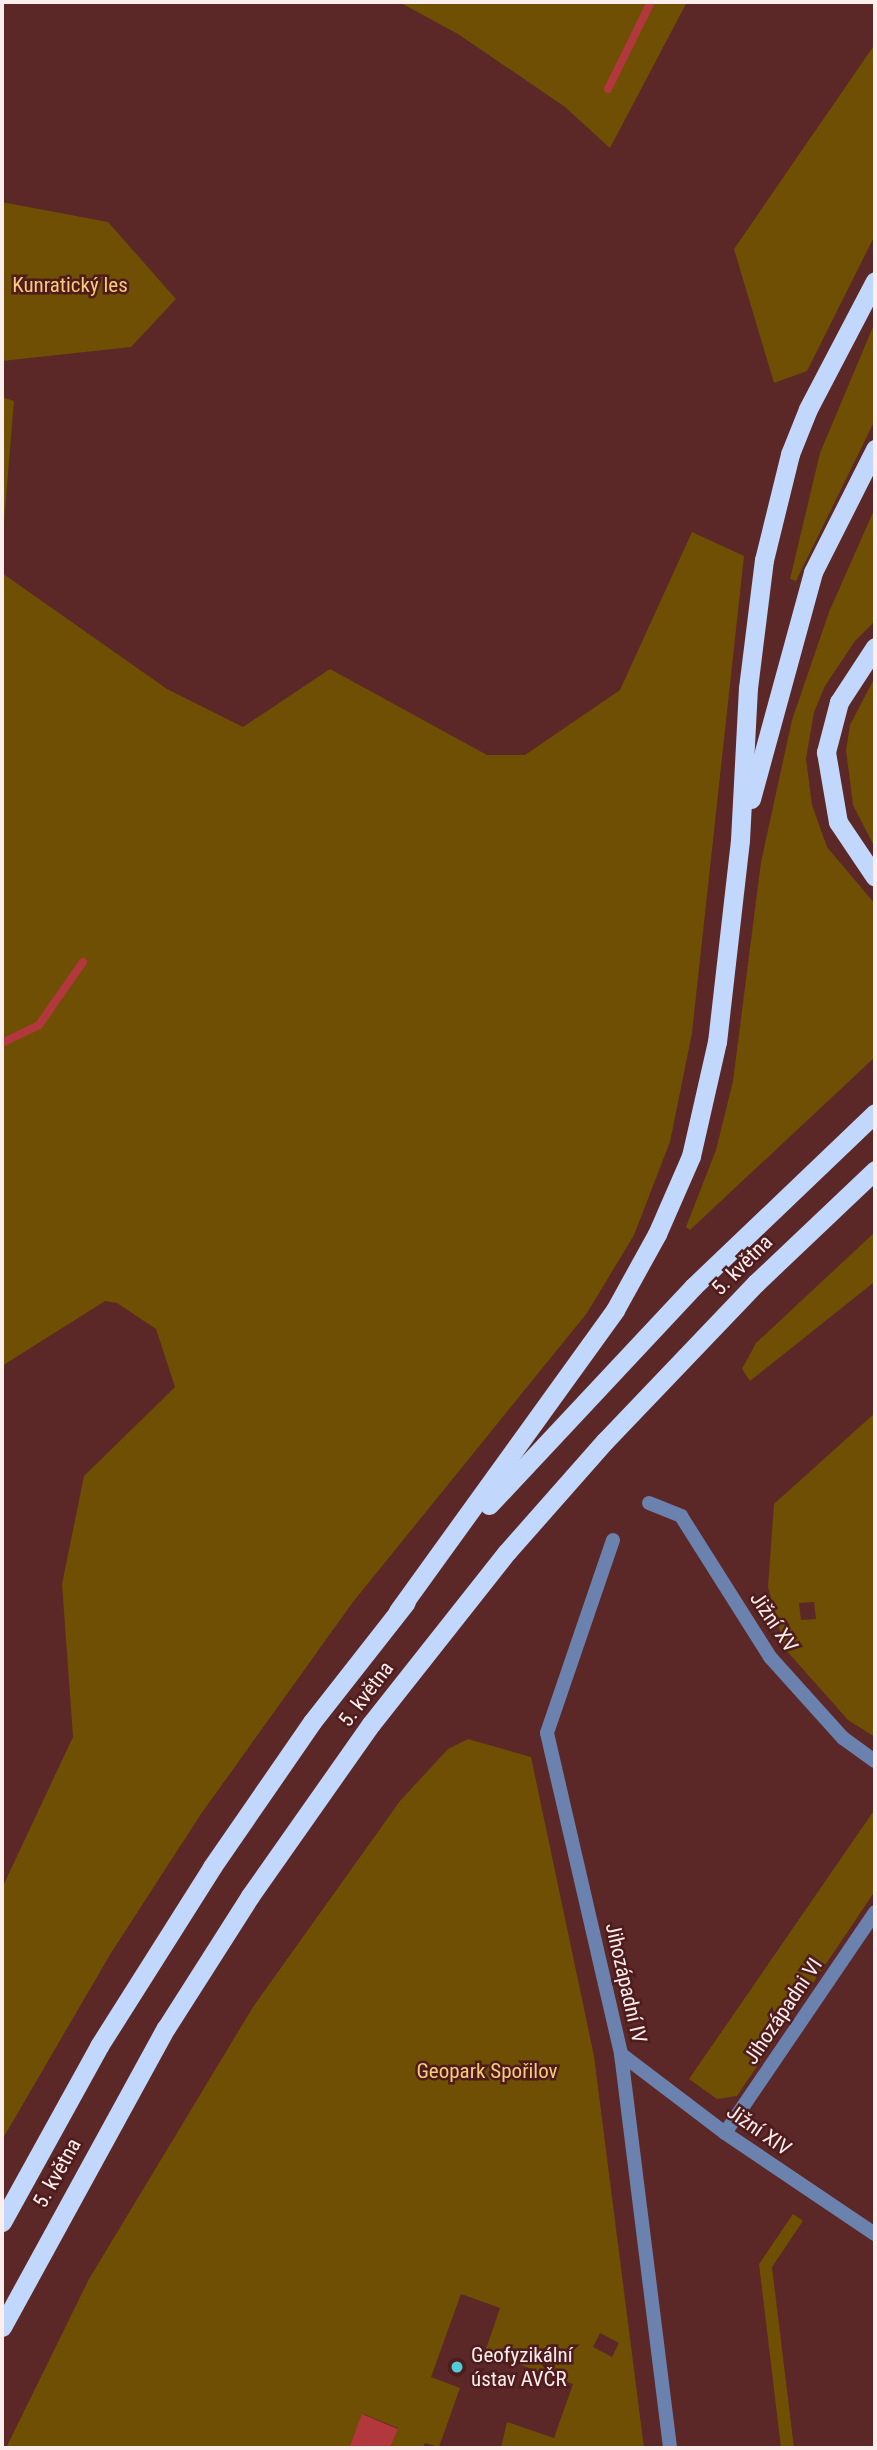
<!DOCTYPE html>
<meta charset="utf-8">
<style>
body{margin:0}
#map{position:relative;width:877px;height:2450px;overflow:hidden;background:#5b2727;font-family:"Roboto Condensed",sans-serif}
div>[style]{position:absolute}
.green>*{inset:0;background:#6e4f03}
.water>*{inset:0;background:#b3383e}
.stream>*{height:8px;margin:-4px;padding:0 4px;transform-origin:4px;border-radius:4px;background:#b3383e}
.minor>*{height:14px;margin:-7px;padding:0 7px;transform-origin:7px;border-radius:7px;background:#6a82ad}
.trunk>*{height:19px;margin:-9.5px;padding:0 9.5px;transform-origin:9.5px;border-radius:9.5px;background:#c2d7fc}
.dots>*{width:19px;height:19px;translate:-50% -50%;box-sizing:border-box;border:4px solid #4f1c1d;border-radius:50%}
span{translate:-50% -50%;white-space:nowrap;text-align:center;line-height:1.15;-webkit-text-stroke:5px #4f1c1d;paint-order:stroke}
.park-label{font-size:21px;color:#f8cb78}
.street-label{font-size:21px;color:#fceeed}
.poi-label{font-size:21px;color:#fceeed}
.left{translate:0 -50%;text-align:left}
.frame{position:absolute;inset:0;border:4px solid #fceeed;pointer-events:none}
</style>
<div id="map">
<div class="green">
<div style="clip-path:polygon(399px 2px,687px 2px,610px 148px,565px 107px,458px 34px)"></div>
<div style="clip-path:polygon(875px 44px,875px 235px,807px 371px,774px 383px,734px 249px)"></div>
<div style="clip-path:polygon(2px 202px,108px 222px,176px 299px,131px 347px,2px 361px)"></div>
<div style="clip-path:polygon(875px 322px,875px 420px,796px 581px,790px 579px,820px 453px)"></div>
<div style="clip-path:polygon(2px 397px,14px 401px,2px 547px)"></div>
<div style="clip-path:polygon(875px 508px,875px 621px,855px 641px,825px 686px,814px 712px,806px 759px,812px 805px,827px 847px,875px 904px,875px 1057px,690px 1230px,686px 1227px,716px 1150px,733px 1081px,761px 862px,792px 720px,829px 612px)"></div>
<div style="clip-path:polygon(692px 532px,744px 556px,692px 1033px,670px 1142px,634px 1235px,587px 1313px,353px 1602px,201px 1814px,111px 1953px,2px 2140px,2px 1888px,73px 1737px,62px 1584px,84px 1476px,175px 1387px,156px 1329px,117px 1303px,105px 1301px,2px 1366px,2px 573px,167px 689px,243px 727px,330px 669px,487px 755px,525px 755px,620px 690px)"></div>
<div style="clip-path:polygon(875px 677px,875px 848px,853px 805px,846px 750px,850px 725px)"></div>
<div style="clip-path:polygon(875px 1232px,873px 1283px,750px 1381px,742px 1369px,756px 1343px)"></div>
<div style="clip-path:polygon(evenodd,875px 1413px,875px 1737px,848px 1720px,785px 1649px,768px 1587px,774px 1504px,875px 1413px,814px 1602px,816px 1619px,801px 1620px,799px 1603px,814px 1602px)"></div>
<div style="clip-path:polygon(evenodd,468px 1739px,531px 1757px,594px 2056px,644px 2448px,501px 2448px,507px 2422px,554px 2438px,573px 2384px,485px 2352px,500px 2308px,461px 2294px,431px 2377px,460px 2388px,439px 2447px,425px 2443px,423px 2448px,390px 2448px,398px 2428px,363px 2414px,349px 2448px,6px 2448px,89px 2279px,253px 2007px,400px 1801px,448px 1749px,468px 1739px,600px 2333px,619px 2343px,612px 2357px,593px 2347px,600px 2333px)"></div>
<div style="clip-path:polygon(875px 1809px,875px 1891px,737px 2096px,717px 2099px,689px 2079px)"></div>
<div style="clip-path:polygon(793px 2214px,803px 2221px,772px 2267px,794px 2448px,781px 2448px,759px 2264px)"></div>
</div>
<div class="water">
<div style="clip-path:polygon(362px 2414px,398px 2429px,390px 2448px,349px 2448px)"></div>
</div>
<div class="stream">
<div style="left:608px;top:89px;width:97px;rotate:-63.7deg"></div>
<div style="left:2px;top:1043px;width:41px;rotate:-25.9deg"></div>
<div style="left:39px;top:1025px;width:77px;rotate:-55.1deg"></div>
</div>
<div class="minor">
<div style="left:649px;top:1503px;width:35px;rotate:22deg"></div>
<div style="left:681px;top:1516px;width:167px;rotate:57.7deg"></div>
<div style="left:770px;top:1657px;width:109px;rotate:48deg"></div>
<div style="left:843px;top:1738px;width:39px;rotate:36deg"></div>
<div style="left:613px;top:1540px;width:204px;rotate:108.9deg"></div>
<div style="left:547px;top:1733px;width:329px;rotate:77deg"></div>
<div style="left:621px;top:2054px;width:397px;rotate:82.9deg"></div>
<div style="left:621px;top:2054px;width:131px;rotate:37.2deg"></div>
<div style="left:725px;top:2133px;width:181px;rotate:34deg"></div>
<div style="left:725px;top:2133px;width:267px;rotate:-55.8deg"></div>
</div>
<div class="trunk">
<div style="left:875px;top:647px;width:66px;rotate:123.2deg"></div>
<div style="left:839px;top:702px;width:52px;rotate:104.6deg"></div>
<div style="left:826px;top:752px;width:71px;rotate:80.3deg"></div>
<div style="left:838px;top:822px;width:66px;rotate:56.1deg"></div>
<div style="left:751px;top:799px;width:235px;rotate:-74.7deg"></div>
<div style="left:813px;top:572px;width:138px;rotate:-63.2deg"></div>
<div style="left:489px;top:1505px;width:299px;rotate:-46.9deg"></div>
<div style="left:693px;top:1287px;width:252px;rotate:-43.7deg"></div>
<div style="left:398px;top:1611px;width:371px;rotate:-54.2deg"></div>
<div style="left:615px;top:1310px;width:87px;rotate:-61.1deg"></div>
<div style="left:657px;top:1234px;width:85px;rotate:-66.4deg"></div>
<div style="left:691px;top:1156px;width:117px;rotate:-77.2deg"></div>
<div style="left:717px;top:1042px;width:203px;rotate:-83.5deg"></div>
<div style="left:740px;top:840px;width:152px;rotate:-87deg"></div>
<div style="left:748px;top:688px;width:129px;rotate:-82.9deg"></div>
<div style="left:764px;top:560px;width:109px;rotate:-76.2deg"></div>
<div style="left:790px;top:454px;width:48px;rotate:-68.2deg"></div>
<div style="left:808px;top:409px;width:144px;rotate:-62.4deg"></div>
<div style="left:2px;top:2222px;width:201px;rotate:-61.1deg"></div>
<div style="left:99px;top:2046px;width:212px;rotate:-57.7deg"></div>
<div style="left:212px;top:1867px;width:176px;rotate:-55.4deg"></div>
<div style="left:312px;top:1722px;width:152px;rotate:-51.9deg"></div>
<div style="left:2px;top:2327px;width:341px;rotate:-61.3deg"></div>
<div style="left:166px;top:2028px;width:156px;rotate:-57.5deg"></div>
<div style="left:250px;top:1896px;width:210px;rotate:-54.9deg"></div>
<div style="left:371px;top:1724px;width:219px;rotate:-51.7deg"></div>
<div style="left:507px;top:1552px;width:148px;rotate:-48.6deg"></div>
<div style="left:605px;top:1441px;width:219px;rotate:-46.3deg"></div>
<div style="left:756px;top:1283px;width:164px;rotate:-43.5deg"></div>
</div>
<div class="dots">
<div style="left:457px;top:2367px;background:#51ccd5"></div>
</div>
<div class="park-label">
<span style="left:70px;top:285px">Kunratický les</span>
<span style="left:487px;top:2071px">Geopark Spořilov</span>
</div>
<div class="street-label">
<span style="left:742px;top:1265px;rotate:-45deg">5. května</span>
<span style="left:774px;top:1622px;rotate:56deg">Jižní XV</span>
<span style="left:366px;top:1694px;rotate:-53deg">5. května</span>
<span style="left:626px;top:1983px;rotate:77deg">Jihozápadní IV</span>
<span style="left:783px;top:2011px;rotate:-56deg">Jihozápadni VI</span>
<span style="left:759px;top:2130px;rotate:35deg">Jižní XIV</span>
<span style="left:57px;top:2173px;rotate:-61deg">5. května</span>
</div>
<div class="poi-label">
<span class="left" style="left:471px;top:2367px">Geofyzikální<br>ústav AVČR</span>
</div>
<div class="frame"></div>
</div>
